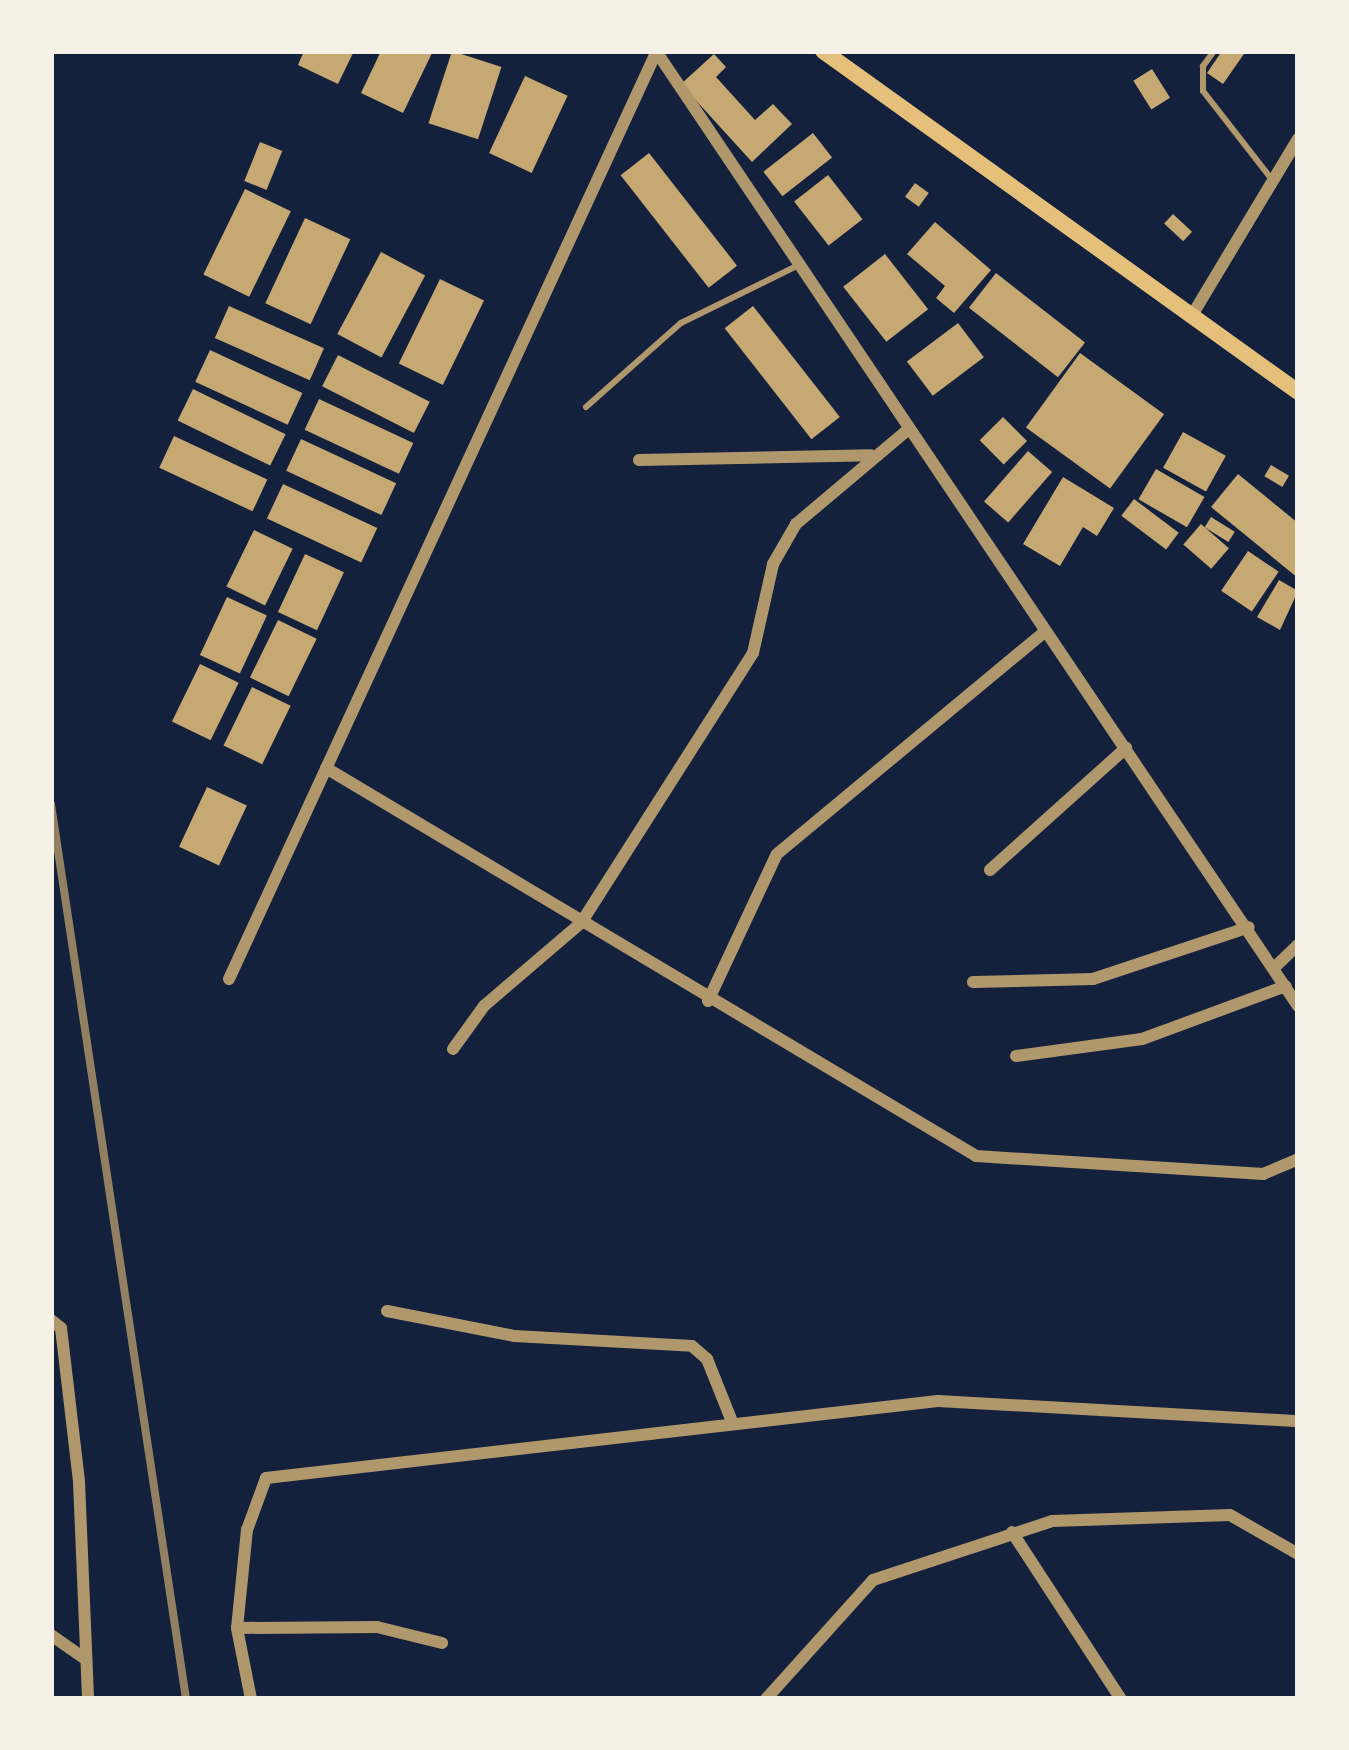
<!DOCTYPE html>
<style>
body{margin:0}
#map{position:relative;width:1349px;height:1750px;overflow:hidden;background:#14213d;font-family:Poppins,sans-serif}
div>[style]{position:absolute}
.building>*{inset:0;background:#c6a872;transform-origin:0 0}
.service>*{height:6px;margin:-3px;padding:0 3px;transform-origin:3px;border-radius:3px;background:#b1986c}
.minor>*{height:12px;margin:-6px;padding:0 6px;transform-origin:6px;border-radius:6px;background:#b1986c}
.secondary>*{height:16px;margin:-8px;padding:0 8px;transform-origin:8px;border-radius:8px;background:#e5c07b}
.rail>*{height:8px;margin:-4px;padding:0 4px;transform-origin:4px;border-radius:4px;background:#918062}
span{translate:-50% -50%;white-space:nowrap;text-align:center;line-height:1.15;-webkit-text-stroke:10px #f6f1e7;paint-order:stroke}
.frame{position:absolute;inset:0;border:54px solid #f6f1e7;pointer-events:none}
</style>
<div id="map">
<div class="building">
<div style="clip-path:polygon(304px 51px,354px 51px,338px 84px,298px 65px)"></div>
<div style="clip-path:polygon(381px 51px,433px 51px,403px 113px,361px 93px)"></div>
<div style="left:452px;top:51px;width:52px;height:76px;rotate:18deg"></div>
<div style="clip-path:polygon(1222px 51px,1246px 51px,1223px 84px,1207px 73px)"></div>
<div style="clip-path:polygon(714px 54px,726px 67px,716px 77px,755px 120px,773px 104px,792px 124px,752px 162px,681px 84px)"></div>
<div style="left:1152px;top:69px;width:34px;height:22px;rotate:58deg"></div>
<div style="left:525px;top:76px;width:47px;height:85px;rotate:25deg"></div>
<div style="left:813px;top:133px;width:31px;height:63px;rotate:52deg"></div>
<div style="left:260px;top:142px;width:24px;height:42px;rotate:22deg"></div>
<div style="left:649px;top:153px;width:143px;height:36px;rotate:52deg"></div>
<div style="left:828px;top:175px;width:56px;height:43px;rotate:52deg"></div>
<div style="left:915px;top:183px;width:17px;height:17px;rotate:36deg"></div>
<div style="left:245px;top:189px;width:51px;height:95px;rotate:26deg"></div>
<div style="left:1173px;top:214px;width:26px;height:13px;rotate:43deg"></div>
<div style="left:305px;top:218px;width:50px;height:94px;rotate:25deg"></div>
<div style="clip-path:polygon(935px 222px,991px 270px,954px 313px,936px 298px,945px 286px,907px 254px)"></div>
<div style="left:381px;top:252px;width:50px;height:93px;rotate:28deg"></div>
<div style="left:885px;top:254px;width:70px;height:53px;rotate:52deg"></div>
<div style="left:996px;top:273px;width:113px;height:44px;rotate:38deg"></div>
<div style="left:440px;top:279px;width:49px;height:94px;rotate:26deg"></div>
<div style="left:229px;top:306px;width:104px;height:35px;rotate:24deg"></div>
<div style="left:753px;top:306px;width:141px;height:36px;rotate:52deg"></div>
<div style="left:958px;top:323px;width:43px;height:64px;rotate:53deg"></div>
<div style="left:210px;top:350px;width:102px;height:35px;rotate:25deg"></div>
<div style="left:1080px;top:353px;width:104px;height:92px;rotate:36deg"></div>
<div style="left:338px;top:355px;width:103px;height:35px;rotate:27deg"></div>
<div style="left:193px;top:389px;width:103px;height:35px;rotate:26deg"></div>
<div style="left:319px;top:399px;width:104px;height:34px;rotate:25deg"></div>
<div style="left:1003px;top:417px;width:34px;height:33px;rotate:45deg"></div>
<div style="left:1183px;top:432px;width:49px;height:41px;rotate:29deg"></div>
<div style="left:174px;top:436px;width:103px;height:35px;rotate:25deg"></div>
<div style="left:301px;top:439px;width:105px;height:35px;rotate:25deg"></div>
<div style="left:1028px;top:451px;width:32px;height:67px;rotate:41deg"></div>
<div style="left:1271px;top:465px;width:21px;height:13px;rotate:31deg"></div>
<div style="left:1156px;top:469px;width:56px;height:35px;rotate:30deg"></div>
<div style="clip-path:polygon(1238px 474px,1298px 523px,1298px 578px,1211px 507px)"></div>
<div style="clip-path:polygon(1063px 477px,1114px 508px,1097px 536px,1083px 527px,1060px 566px,1023px 544px)"></div>
<div style="left:283px;top:484px;width:104px;height:38px;rotate:25deg"></div>
<div style="left:1134px;top:499px;width:56px;height:21px;rotate:37deg"></div>
<div style="left:1211px;top:517px;width:28px;height:12px;rotate:32deg"></div>
<div style="left:1201px;top:524px;width:37px;height:27px;rotate:41deg"></div>
<div style="left:254px;top:530px;width:43px;height:63px;rotate:26deg"></div>
<div style="left:1248px;top:551px;width:37px;height:48px;rotate:34deg"></div>
<div style="left:305px;top:554px;width:43px;height:64px;rotate:25deg"></div>
<div style="clip-path:polygon(1279px 580px,1298px 591px,1280px 630px,1257px 617px)"></div>
<div style="left:227px;top:597px;width:44px;height:64px;rotate:25deg"></div>
<div style="left:278px;top:620px;width:43px;height:64px;rotate:26deg"></div>
<div style="left:200px;top:664px;width:43px;height:64px;rotate:26deg"></div>
<div style="left:252px;top:687px;width:43px;height:65px;rotate:26deg"></div>
<div style="left:207px;top:787px;width:44px;height:66px;rotate:25deg"></div>
</div>
<div class="service">
<div style="left:1214px;top:51px;width:19px;rotate:126deg"></div>
<div style="left:1203px;top:66px;width:25px;rotate:90deg"></div>
<div style="left:1203px;top:91px;width:114px;rotate:52.1deg"></div>
<div style="left:586px;top:407px;width:127px;rotate:-41.5deg"></div>
<div style="left:681px;top:323px;width:129px;rotate:-26.2deg"></div>
</div>
<div class="minor">
<div style="left:656px;top:51px;width:1151px;rotate:56.09deg"></div>
<div style="left:1191px;top:317px;width:208px;rotate:-59deg"></div>
<div style="left:639px;top:460px;width:232px;rotate:-1.2deg"></div>
<div style="left:326px;top:768px;width:757px;rotate:30.83deg"></div>
<div style="left:976px;top:1156px;width:288px;rotate:3.6deg"></div>
<div style="left:1263px;top:1174px;width:38px;rotate:-23deg"></div>
<div style="left:990px;top:870px;width:183px;rotate:-41.9deg"></div>
<div style="left:1275px;top:967px;width:32px;rotate:-44deg"></div>
<div style="left:229px;top:979px;width:1015px;rotate:-65.25deg"></div>
<div style="left:973px;top:982px;width:120px;rotate:-1.4deg"></div>
<div style="left:1093px;top:979px;width:164px;rotate:-18.4deg"></div>
<div style="left:708px;top:1001px;width:162px;rotate:-64.9deg"></div>
<div style="left:777px;top:854px;width:349px;rotate:-39.7deg"></div>
<div style="left:453px;top:1049px;width:53px;rotate:-54.2deg"></div>
<div style="left:484px;top:1006px;width:128px;rotate:-40.6deg"></div>
<div style="left:581px;top:923px;width:320px;rotate:-57.5deg"></div>
<div style="left:753px;top:653px;width:91px;rotate:-77.3deg"></div>
<div style="left:773px;top:564px;width:46px;rotate:-60.1deg"></div>
<div style="left:796px;top:524px;width:148px;rotate:-40.1deg"></div>
<div style="left:1016px;top:1056px;width:127px;rotate:-7.7deg"></div>
<div style="left:1142px;top:1039px;width:153px;rotate:-20.2deg"></div>
<div style="left:387px;top:1311px;width:130px;rotate:11.1deg"></div>
<div style="left:515px;top:1336px;width:177px;rotate:3.2deg"></div>
<div style="left:692px;top:1346px;width:20px;rotate:41deg"></div>
<div style="left:707px;top:1359px;width:70px;rotate:68.2deg"></div>
<div style="left:51px;top:1320px;width:13px;rotate:39deg"></div>
<div style="left:61px;top:1328px;width:155px;rotate:83.3deg"></div>
<div style="left:79px;top:1482px;width:217px;rotate:87.6deg"></div>
<div style="left:1012px;top:1532px;width:199px;rotate:56.9deg"></div>
<div style="left:237px;top:1628px;width:140px;rotate:-0.4deg"></div>
<div style="left:377px;top:1627px;width:67px;rotate:13.8deg"></div>
<div style="left:51px;top:1635px;width:39px;rotate:35deg"></div>
<div style="left:251px;top:1699px;width:72px;rotate:-101.2deg"></div>
<div style="left:237px;top:1628px;width:99px;rotate:-84.2deg"></div>
<div style="left:247px;top:1530px;width:55px;rotate:-69.9deg"></div>
<div style="left:266px;top:1478px;width:676px;rotate:-6.54deg"></div>
<div style="left:938px;top:1401px;width:361px;rotate:3.2deg"></div>
<div style="left:766px;top:1699px;width:160px;rotate:-48deg"></div>
<div style="left:873px;top:1580px;width:188px;rotate:-18.2deg"></div>
<div style="left:1052px;top:1521px;width:178px;rotate:-1.9deg"></div>
<div style="left:1230px;top:1515px;width:78px;rotate:29.8deg"></div>
</div>
<div class="secondary">
<div style="left:823px;top:51px;width:585px;rotate:35.67deg"></div>
</div>
<div class="rail">
<div style="left:51px;top:804px;width:905px;rotate:81.42deg"></div>
</div>
<div class="frame"></div>
</div>
